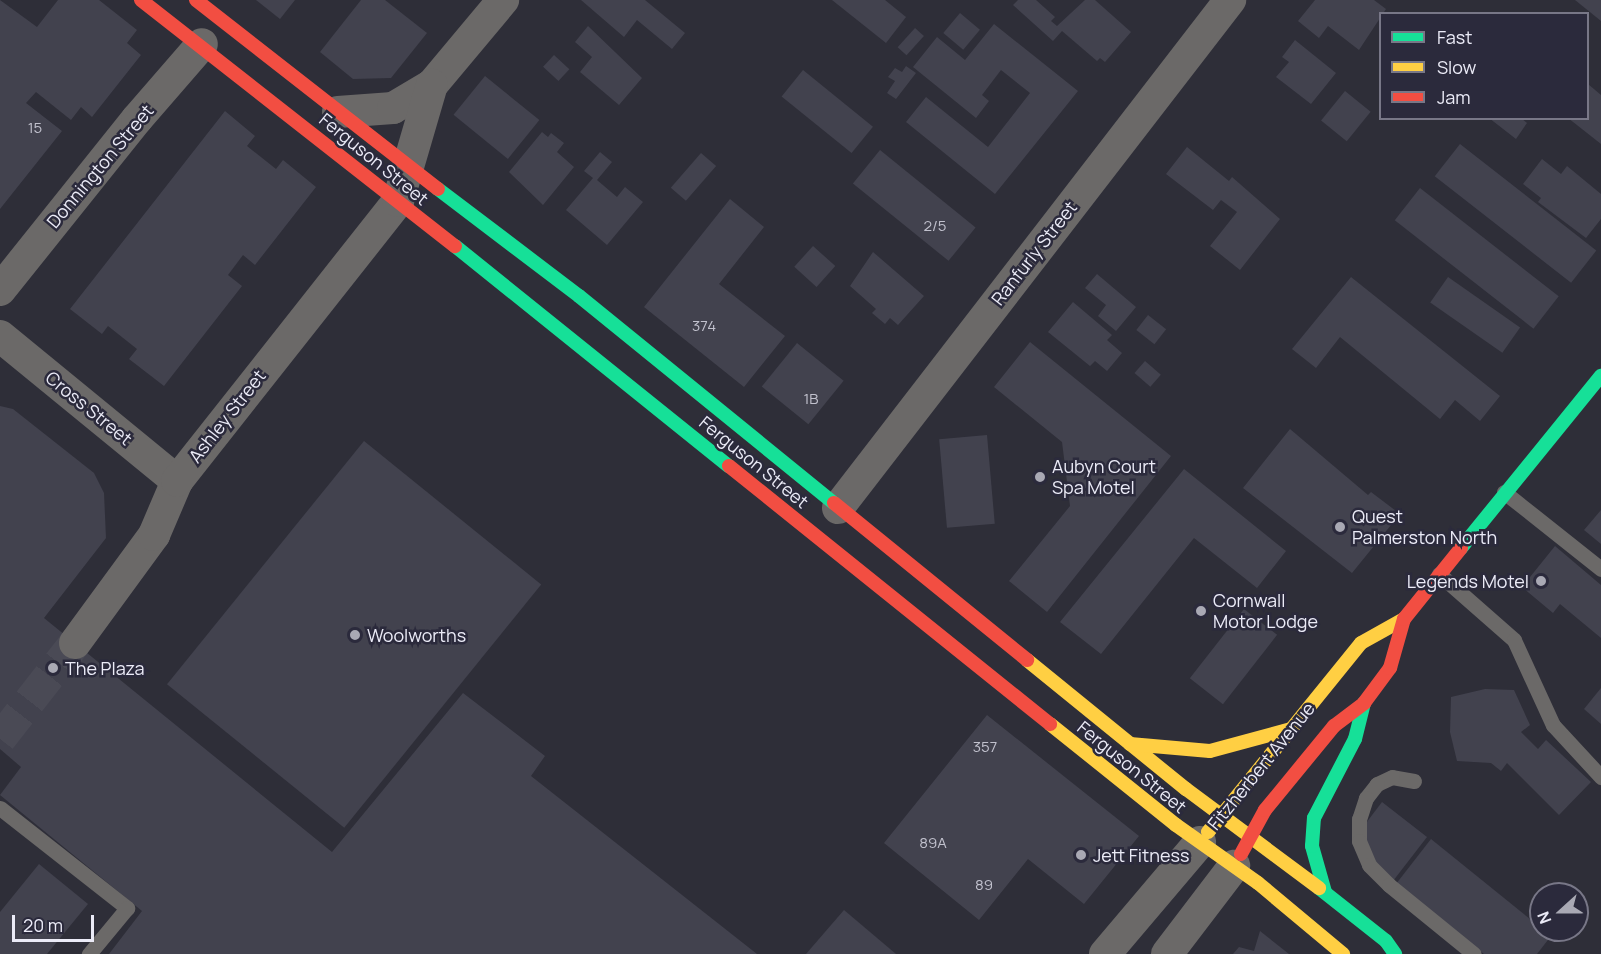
<!DOCTYPE html>
<style>
body{margin:0}
#map{position:relative;width:1601px;height:954px;overflow:hidden;background:#2e2e38;font-family:Manrope,sans-serif}
div>[style]{position:absolute}
.building>*{inset:0;background:#42424e;transform-origin:0 0}
.street-tunnel>*{height:32px;margin-top:-16px;transform-origin:0;background:repeating-linear-gradient(90deg,#4a4a55 0 32px,transparent 0 48px)}
.lane>*{height:15px;margin:-7.5px;padding:0 7.5px;transform-origin:7.5px;border-radius:7.5px;background:#6b6968}
.street>*{height:32px;margin:-16px;padding:0 16px;transform-origin:16px;border-radius:16px;background:#6b6968}
.fast>*{height:14px;margin:-7px;padding:0 7px;transform-origin:7px;border-radius:7px;background:#16e098}
.slow>*{height:14px;margin:-7px;padding:0 7px;transform-origin:7px;border-radius:7px;background:#ffcf43}
.jam>*{height:14px;margin:-7px;padding:0 7px;transform-origin:7px;border-radius:7px;background:#f24e42}
.dots>*{width:16px;height:16px;translate:-50% -50%;box-sizing:border-box;border:3px solid #2b2a3c;border-radius:50%}
span{translate:-50% -50%;white-space:nowrap;text-align:center;line-height:1.15;-webkit-text-stroke:5px #2b2a3c;paint-order:stroke}
.number-label{font-size:15px;color:#c1c1cd}
.number-label span{-webkit-text-stroke-width:0}
.street-label{font-size:18px;color:#ebebf7}
.poi-label{font-size:18px;color:#ebebf7}
.left{translate:0 -50%;text-align:left}
.right{translate:-100% -50%;text-align:right}
.legend{position:absolute;left:1379px;top:12px;width:210px;height:108px;box-sizing:border-box;background:#2b2a3c;border:2px solid #787787;margin:0;padding:8px 10px;list-style:none;font-size:18px;color:#ebebf7}
.legend li{display:flex;align-items:center;gap:12px;height:30px}
.legend b{width:30px;border:2px solid #787787}
.north{position:absolute;left:1529px;top:882px;width:60px;height:60px;box-sizing:border-box;background:#2b2a3c;border:2px solid #787787;border-radius:50%;rotate:249deg;font-size:16px;font-weight:700;line-height:24px;text-align:center;color:#ebebf7}
.north::after{content:'';display:block;margin:auto;width:21px;height:27px;background:#a9a9b4;clip-path:polygon(50% 0,100% 100%,50% 72%,0 100%)}
.scale{position:absolute;left:12px;top:915px;width:82px;height:27px;box-sizing:border-box;border:3px solid #ebebf7;border-top:0;padding-left:8px;font-size:18px;line-height:21px;white-space:nowrap;color:#ebebf7;-webkit-text-stroke:4px #2b2a3c;paint-order:stroke}
</style>
<div id="map">
<div class="building">
<div style="clip-path:polygon(0 0,37px 27px,58px 0,99px 0,137px 30px,127px 43px,141px 55px,92px 117px,81px 107px,71px 120px,36px 92px,26px 103px,62px 131px,0 209px)"></div>
<div style="clip-path:polygon(256px 0,295px 0,280px 19px)"></div>
<div style="clip-path:polygon(361px 0,385px 0,427px 33px,391px 78px,353px 79px,320px 52px)"></div>
<div style="clip-path:polygon(581px 0,645px 0,685px 33px,672px 49px,637px 20px,624px 37px)"></div>
<div style="clip-path:polygon(832px 0,885px 0,906px 17px,886px 43px)"></div>
<div style="clip-path:polygon(1018px 0,1036px 0,1055px 17px,1051px 21px,1057px 26px,1085px 0,1095px 0,1131px 32px,1105px 62px,1100px 58px,1097px 61px,1062px 31px,1053px 41px,1013px 5px)"></div>
<div style="clip-path:polygon(1315px 0,1374px 0,1386px 9px,1359px 50px,1328px 26px,1319px 38px,1298px 21px)"></div>
<div style="clip-path:polygon(1575px 0,1601px 0,1601px 21px)"></div>
<div style="left:960px;top:13px;width:26px;height:26px;rotate:40deg"></div>
<div style="clip-path:polygon(994px 24px,1078px 91px,995px 194px,906px 122px,926px 97px,988px 147px,1030px 93px,1001px 70px,982px 95px,989px 101px,976px 118px,913px 67px,937px 37px,965px 60px)"></div>
<div style="clip-path:polygon(588px 26px,642px 78px,619px 105px,580px 72px,592px 57px,575px 42px)"></div>
<div style="left:915px;top:28px;width:12px;height:26px;rotate:42deg"></div>
<div style="clip-path:polygon(1295px 40px,1336px 73px,1311px 104px,1276px 77px,1289px 62px,1282px 57px)"></div>
<div style="left:554px;top:55px;width:21px;height:16px;rotate:43deg"></div>
<div style="clip-path:polygon(906px 66px,916px 73px,896px 99px,887px 93px,895px 81px,888px 77px,895px 68px,902px 72px)"></div>
<div style="left:803px;top:70px;width:90px;height:34px;rotate:39deg"></div>
<div style="left:485px;top:76px;width:70px;height:50px;rotate:39deg"></div>
<div style="clip-path:polygon(1588px 84px,1601px 95px,1601px 144px,1568px 118px,1588px 118px)"></div>
<div style="left:1345px;top:91px;width:33px;height:38px;rotate:39deg"></div>
<div style="clip-path:polygon(225px 111px,255px 136px,247px 146px,276px 169px,283px 160px,316px 187px,255px 265px,243px 255px,228px 275px,242px 286px,164px 386px,129px 359px,137px 349px,108px 326px,102px 334px,70px 309px)"></div>
<div style="clip-path:polygon(1489px 118px,1521px 118px,1527px 123px,1516px 139px)"></div>
<div style="clip-path:polygon(542px 132px,548px 137px,551px 133px,564px 143px,557px 152px,574px 167px,543px 205px,509px 172px)"></div>
<div style="left:1460px;top:144px;width:173px;height:41px;rotate:38deg"></div>
<div style="clip-path:polygon(1187px 147px,1229px 181px,1232px 177px,1280px 219px,1240px 270px,1210px 246px,1237px 212px,1221px 200px,1213px 210px,1166px 174px)"></div>
<div style="left:880px;top:150px;width:123px;height:43px;rotate:39deg"></div>
<div style="clip-path:polygon(600px 152px,612px 162px,597px 180px,617px 197px,625px 187px,643px 202px,607px 245px,566px 210px,593px 178px,584px 171px)"></div>
<div style="left:701px;top:153px;width:20px;height:46px;rotate:41deg"></div>
<div style="clip-path:polygon(1542px 159px,1561px 174px,1567px 166px,1601px 194px,1601px 219px,1586px 238px,1538px 202px,1541px 198px,1523px 184px)"></div>
<div style="left:1420px;top:188px;width:176px;height:41px;rotate:38deg"></div>
<div style="clip-path:polygon(730px 199px,764px 227px,719px 284px,785px 336px,744px 387px,644px 307px)"></div>
<div style="left:813px;top:246px;width:30px;height:28px;rotate:42deg"></div>
<div style="clip-path:polygon(873px 252px,924px 296px,898px 325px,890px 318px,885px 324px,872px 313px,876px 309px,850px 286px)"></div>
<div style="clip-path:polygon(1097px 274px,1136px 307px,1116px 331px,1098px 316px,1106px 305px,1085px 288px)"></div>
<div style="clip-path:polygon(1351px 277px,1500px 396px,1480px 421px,1455px 400px,1440px 419px,1340px 337px,1316px 368px,1292px 349px)"></div>
<div style="left:1448px;top:277px;width:88px;height:31px;rotate:35deg"></div>
<div style="clip-path:polygon(1073px 302px,1112px 335px,1107px 340px,1122px 353px,1107px 371px,1095px 361px,1090px 366px,1048px 332px)"></div>
<div style="left:1148px;top:315px;width:23px;height:19px;rotate:38deg"></div>
<div style="clip-path:polygon(1030px 342px,1171px 456px,1047px 612px,1009px 581px,1070px 506px,1062px 442px,994px 387px)"></div>
<div style="left:797px;top:343px;width:60px;height:56px;rotate:39deg"></div>
<div style="left:1145px;top:361px;width:21px;height:16px;rotate:41deg"></div>
<div style="clip-path:polygon(0 406px,13px 409px,94px 473px,104px 493px,106px 538px,44px 618px,332px 852px,463px 693px,545px 756px,531px 776px,757px 954px,109px 954px,142px 911px,0 795px,21px 767px,0 749px)"></div>
<div style="clip-path:polygon(1290px 429px,1368px 495px,1371px 492px,1400px 514px,1352px 573px,1243px 488px)"></div>
<div style="left:987px;top:435px;width:89px;height:48px;rotate:85deg"></div>
<div style="left:364px;top:441px;width:228px;height:313px;rotate:39deg"></div>
<div style="clip-path:polygon(1184px 469px,1286px 551px,1257px 588px,1194px 538px,1101px 654px,1060px 622px)"></div>
<div style="clip-path:polygon(1601px 510px,1601px 544px,1584px 530px)"></div>
<div style="clip-path:polygon(1555px 546px,1601px 585px,1601px 638px,1560px 604px,1553px 613px,1522px 587px)"></div>
<div style="left:1244px;top:609px;width:42px;height:88px;rotate:38deg"></div>
<div style="clip-path:polygon(1601px 688px,1601px 724px,1584px 709px)"></div>
<div style="clip-path:polygon(1485px 689px,1514px 690px,1530px 725px,1521px 732px,1538px 749px,1546px 740px,1591px 782px,1559px 815px,1507px 763px,1501px 771px,1491px 763px,1457px 761px,1450px 732px,1451px 697px)"></div>
<div style="clip-path:polygon(987px 715px,1139px 836px,1084px 904px,1028px 859px,979px 920px,884px 843px)"></div>
<div style="clip-path:polygon(1382px 802px,1427px 837px,1393px 881px,1381px 873px,1366px 850px,1363px 827px)"></div>
<div style="clip-path:polygon(1431px 839px,1551px 936px,1537px 954px,1484px 954px,1396px 884px)"></div>
<div style="clip-path:polygon(39px 864px,88px 904px,47px 954px,0 954px,0 912px)"></div>
<div style="clip-path:polygon(844px 910px,896px 954px,806px 954px)"></div>
<div style="clip-path:polygon(1260px 931px,1289px 954px,1233px 954px,1239px 947px,1254px 951px)"></div>
</div>
<div class="street-tunnel">
<div style="left:0;top:739px;width:122px;rotate:-52deg"></div>
</div>
<div class="lane">
<div style="left:1504px;top:492px;width:124px;rotate:38.4deg"></div>
<div style="left:1439px;top:574px;width:100px;rotate:41.3deg"></div>
<div style="left:1514px;top:640px;width:94px;rotate:65.4deg"></div>
<div style="left:1553px;top:725px;width:71px;rotate:47.3deg"></div>
<div style="left:1414px;top:781px;width:22px;rotate:-170deg"></div>
<div style="left:1392px;top:777px;width:17px;rotate:155deg"></div>
<div style="left:1377px;top:784px;width:18px;rotate:128deg"></div>
<div style="left:1366px;top:798px;width:22px;rotate:108deg"></div>
<div style="left:1359px;top:819px;width:22px;rotate:90deg"></div>
<div style="left:1359px;top:841px;width:26px;rotate:67deg"></div>
<div style="left:1369px;top:865px;width:28px;rotate:45deg"></div>
<div style="left:1389px;top:885px;width:109px;rotate:39.1deg"></div>
<div style="left:0;top:808px;width:162px;rotate:38.2deg"></div>
<div style="left:127px;top:908px;width:60px;rotate:129.6deg"></div>
</div>
<div class="street">
<div style="left:338px;top:112px;width:55px;rotate:-4.2deg"></div>
<div style="left:393px;top:108px;width:45px;rotate:-30.5deg"></div>
<div style="left:432px;top:85px;width:111px;rotate:-50.1deg"></div>
<div style="left:0;top:290px;width:219px;rotate:-51.3deg"></div>
<div style="left:137px;top:119px;width:99px;rotate:-49.1deg"></div>
<div style="left:0;top:336px;width:229px;rotate:39.3deg"></div>
<div style="left:838px;top:508px;width:642px;rotate:-52.34deg"></div>
<div style="left:75px;top:643px;width:134px;rotate:-53.8deg"></div>
<div style="left:154px;top:535px;width:59px;rotate:-66.9deg"></div>
<div style="left:177px;top:481px;width:357px;rotate:-51.7deg"></div>
<div style="left:398px;top:201px;width:121px;rotate:-73.7deg"></div>
<div style="left:1105px;top:954px;width:147px;rotate:-49.7deg"></div>
<div style="left:1167px;top:954px;width:111px;rotate:-52.7deg"></div>
</div>
<div class="fast">
<div style="left:438px;top:189px;width:177px;rotate:37.2deg"></div>
<div style="left:579px;top:296px;width:328px;rotate:39.1deg"></div>
<div style="left:455px;top:246px;width:351px;rotate:38.8deg"></div>
<div style="left:1461px;top:548px;width:222px;rotate:-50.9deg"></div>
<div style="left:1319px;top:888px;width:85px;rotate:38.3deg"></div>
<div style="left:1386px;top:941px;width:16px;rotate:55deg"></div>
<div style="left:1325px;top:892px;width:48px;rotate:-105.8deg"></div>
<div style="left:1312px;top:846px;width:28px;rotate:-86deg"></div>
<div style="left:1314px;top:818px;width:89px;rotate:-62.6deg"></div>
<div style="left:1355px;top:739px;width:37px;rotate:-76deg"></div>
</div>
<div class="slow">
<div style="left:1027px;top:660px;width:205px;rotate:39.1deg"></div>
<div style="left:1186px;top:789px;width:166px;rotate:36.7deg"></div>
<div style="left:1050px;top:724px;width:161px;rotate:38.7deg"></div>
<div style="left:1176px;top:825px;width:100px;rotate:35.3deg"></div>
<div style="left:1258px;top:883px;width:111px;rotate:39.9deg"></div>
<div style="left:1130px;top:744px;width:80px;rotate:5deg"></div>
<div style="left:1210px;top:751px;width:84px;rotate:-15.2deg"></div>
<div style="left:1208px;top:832px;width:243px;rotate:-51deg"></div>
<div style="left:1361px;top:643px;width:49px;rotate:-29.2deg"></div>
</div>
<div class="jam">
<div style="left:141px;top:0;width:399px;rotate:38.1deg"></div>
<div style="left:196px;top:0;width:307px;rotate:38deg"></div>
<div style="left:729px;top:466px;width:412px;rotate:38.8deg"></div>
<div style="left:834px;top:503px;width:249px;rotate:39.1deg"></div>
<div style="left:1241px;top:854px;width:50px;rotate:-61.4deg"></div>
<div style="left:1265px;top:810px;width:109px;rotate:-50.6deg"></div>
<div style="left:1334px;top:726px;width:38px;rotate:-37deg"></div>
<div style="left:1364px;top:703px;width:44px;rotate:-53.4deg"></div>
<div style="left:1390px;top:668px;width:51px;rotate:-74.1deg"></div>
<div style="left:1404px;top:619px;width:91px;rotate:-51.2deg"></div>
</div>
<div class="dots">
<div style="left:1040px;top:477px;background:#a9a9b4"></div>
<div style="left:1340px;top:527px;background:#a9a9b4"></div>
<div style="left:1541px;top:581px;background:#a9a9b4"></div>
<div style="left:1201px;top:611px;background:#a9a9b4"></div>
<div style="left:355px;top:635px;background:#a9a9b4"></div>
<div style="left:53px;top:668px;background:#a9a9b4"></div>
<div style="left:1081px;top:855px;background:#a9a9b4"></div>
</div>
<div class="number-label">
<span style="left:35px;top:128px">15</span>
<span style="left:935px;top:226px">2/5</span>
<span style="left:704px;top:326px">374</span>
<span style="left:811px;top:399px">1B</span>
<span style="left:985px;top:747px">357</span>
<span style="left:933px;top:843px">89A</span>
<span style="left:984px;top:885px">89</span>
</div>
<div class="street-label">
<span style="left:374px;top:159px;rotate:39deg">Ferguson Street</span>
<span style="left:100px;top:166px;rotate:-50deg">Donnington Street</span>
<span style="left:1034px;top:253px;rotate:-52deg">Ranfurly Street</span>
<span style="left:89px;top:408px;rotate:39deg">Cross Street</span>
<span style="left:227px;top:416px;rotate:-52deg">Ashley Street</span>
<span style="left:754px;top:462px;rotate:39deg">Ferguson Street</span>
<span style="left:1261px;top:766px;rotate:-51deg">Fitzherbert Avenue</span>
<span style="left:1132px;top:767px;rotate:39deg">Ferguson Street</span>
</div>
<div class="poi-label">
<span class="left" style="left:1052px;top:477px">Aubyn Court<br>Spa Motel</span>
<span class="left" style="left:1352px;top:527px">Quest<br>Palmerston North</span>
<span class="right" style="left:1529px;top:581px">Legends Motel</span>
<span class="left" style="left:1213px;top:611px">Cornwall<br>Motor Lodge</span>
<span class="left" style="left:367px;top:635px">Woolworths</span>
<span class="left" style="left:65px;top:668px">The Plaza</span>
<span class="left" style="left:1093px;top:855px">Jett Fitness</span>
</div>
<ul class="legend">
<li><b style="height:8px;background:#16e098"></b>Fast</li>
<li><b style="height:8px;background:#ffcf43"></b>Slow</li>
<li><b style="height:8px;background:#f24e42"></b>Jam</li>
</ul>
<div class="north">N</div>
<div class="scale">20 m</div>
</div>
